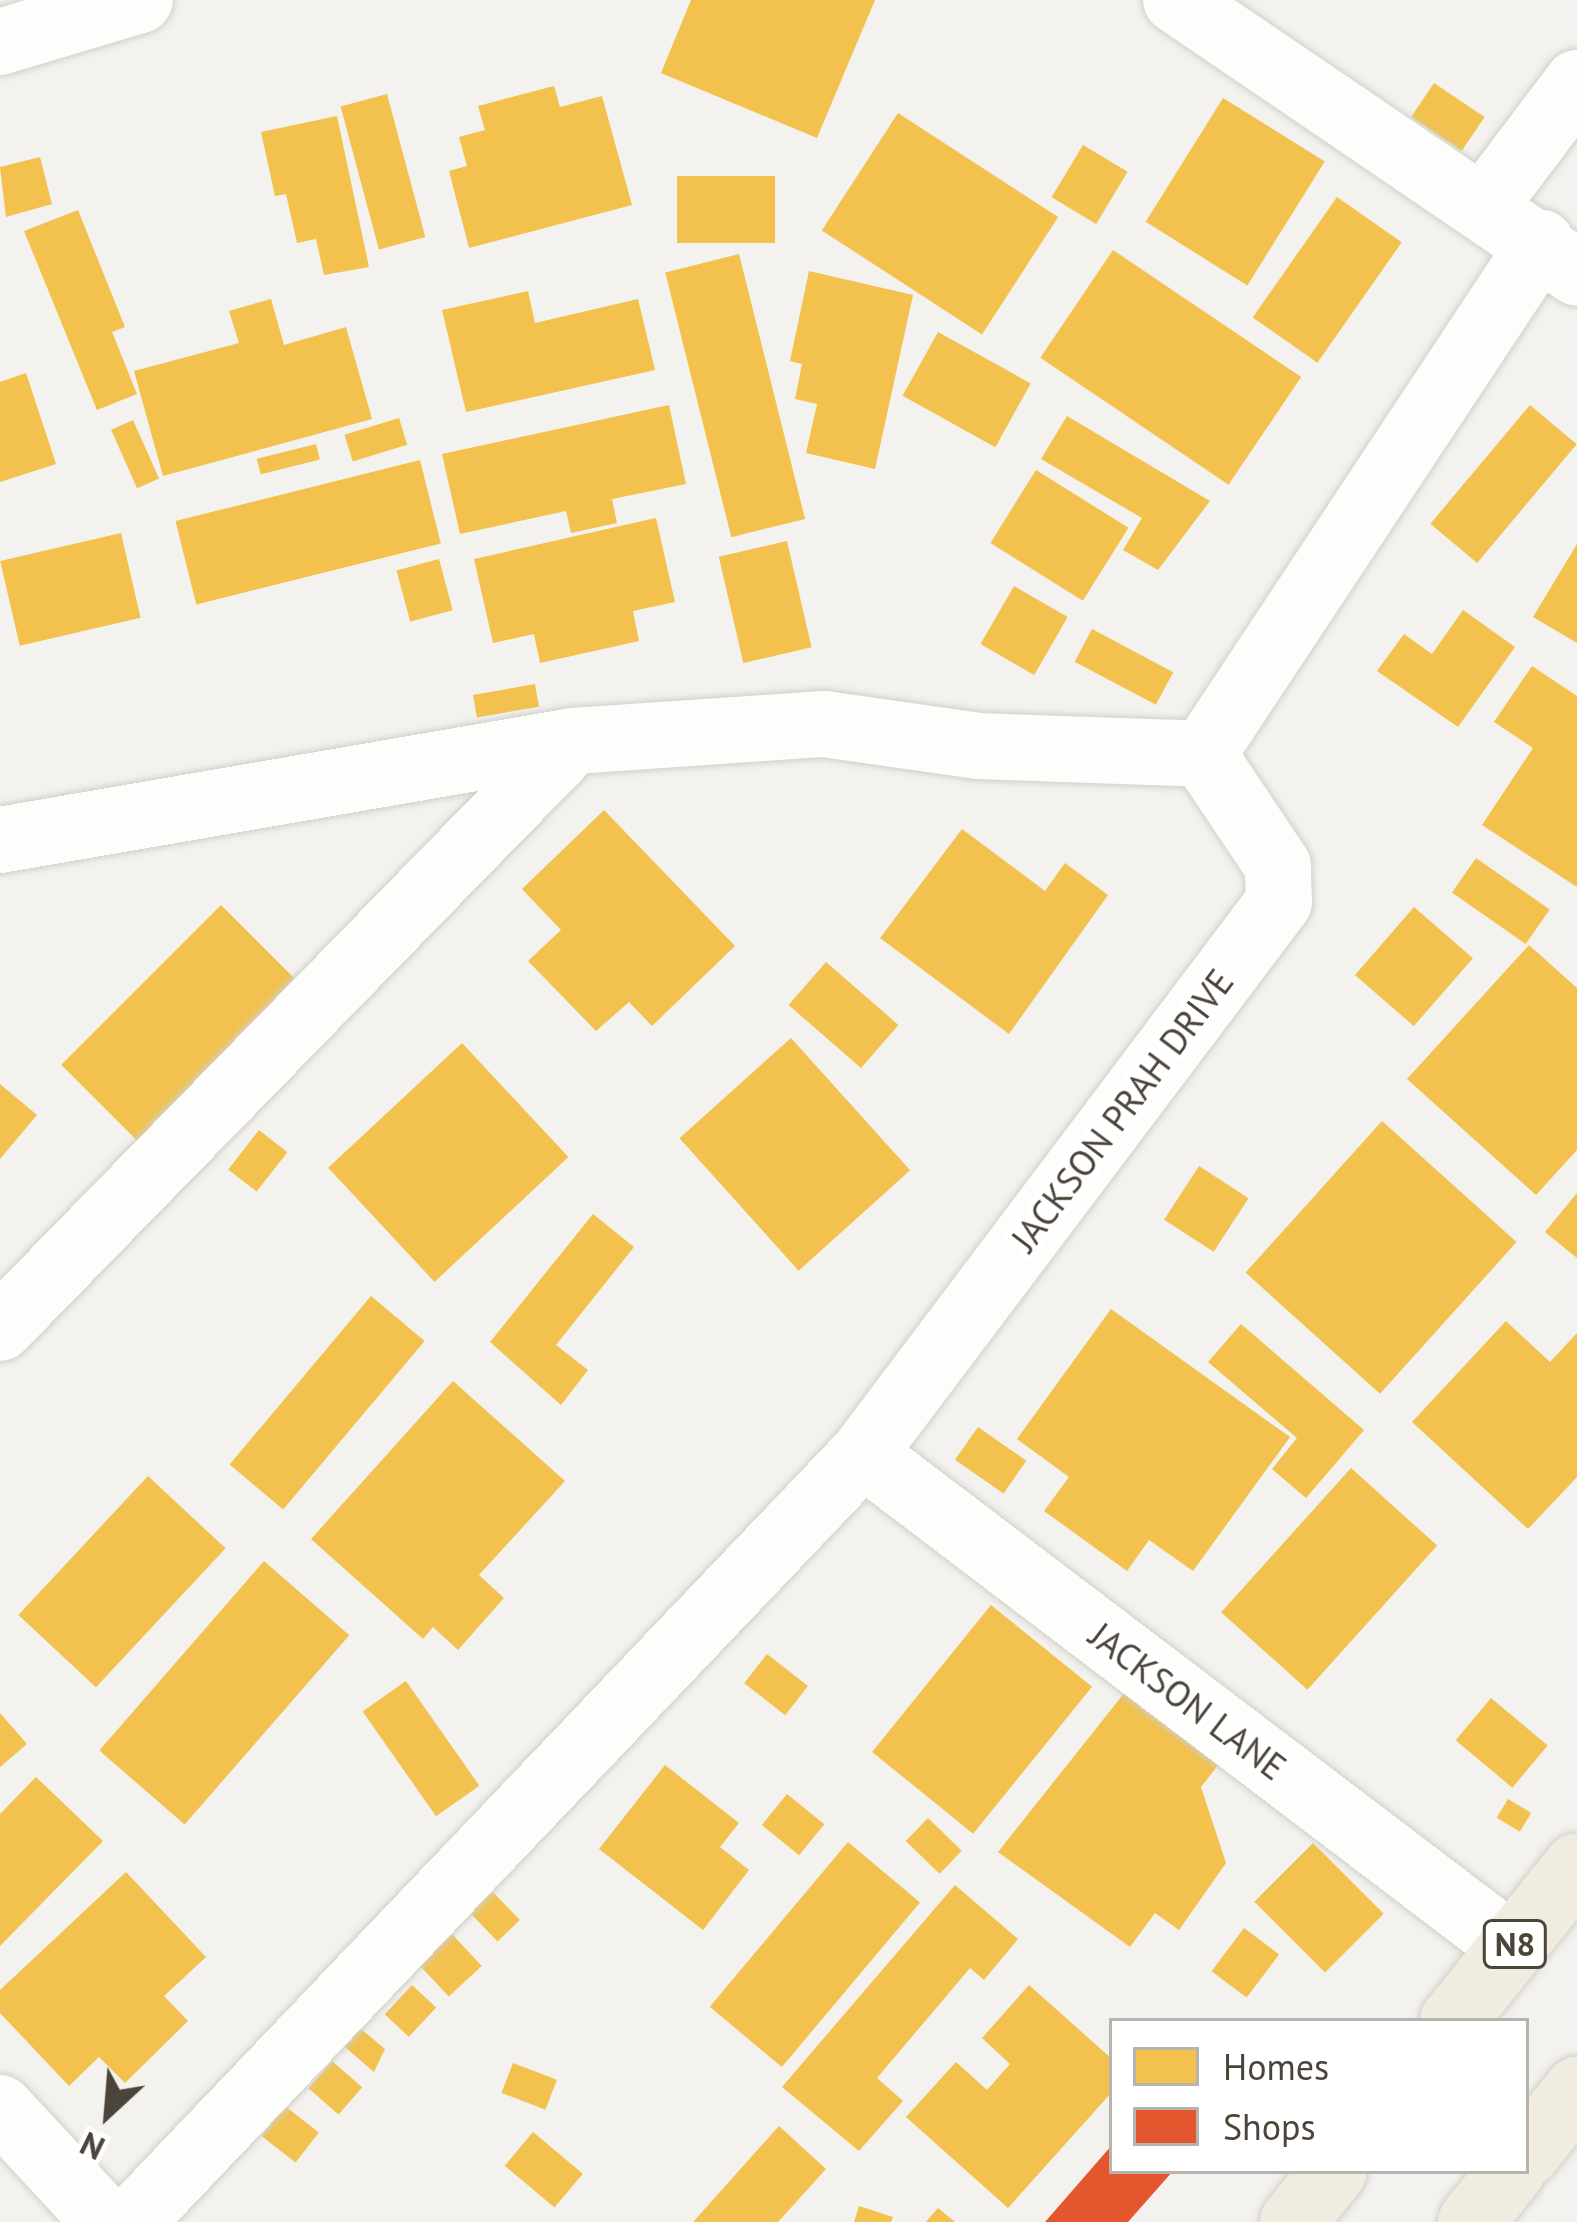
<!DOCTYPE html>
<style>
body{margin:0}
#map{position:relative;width:1577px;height:2222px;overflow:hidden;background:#f4f2ee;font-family:"PT Sans",sans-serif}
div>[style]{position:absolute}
.homes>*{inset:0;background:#f2c14e;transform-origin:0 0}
.shops>*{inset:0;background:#e4572e}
.roads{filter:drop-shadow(0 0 3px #d2d0cb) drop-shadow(0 0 3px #d2d0cb)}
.minor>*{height:66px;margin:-33px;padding:0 33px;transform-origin:33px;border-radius:33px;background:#fdfdfc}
.trunk>*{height:66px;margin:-33px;padding:0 33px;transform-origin:33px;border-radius:33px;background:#f0ece0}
span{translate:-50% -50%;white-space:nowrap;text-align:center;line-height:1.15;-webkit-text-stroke:12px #fff;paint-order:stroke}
.shield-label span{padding:3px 9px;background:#fff;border:3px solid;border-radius:9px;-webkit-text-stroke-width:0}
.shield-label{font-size:33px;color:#4b4439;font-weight:700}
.street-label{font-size:36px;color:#4b4439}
.legend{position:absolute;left:1109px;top:2018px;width:420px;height:156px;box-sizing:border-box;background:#fff;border:3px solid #b7b4b0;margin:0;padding:15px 21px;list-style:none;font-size:36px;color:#4b4439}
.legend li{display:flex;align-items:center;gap:24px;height:60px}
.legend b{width:60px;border:3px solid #b7b4b0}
.north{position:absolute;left:48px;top:2054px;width:120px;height:120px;-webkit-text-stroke:9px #fff;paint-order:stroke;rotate:206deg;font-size:33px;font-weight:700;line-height:48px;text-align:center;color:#4b4439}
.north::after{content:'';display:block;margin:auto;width:42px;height:54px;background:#4b4439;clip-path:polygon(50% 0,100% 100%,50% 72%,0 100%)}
</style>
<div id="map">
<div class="homes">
<div style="clip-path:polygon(691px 0,875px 0,817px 138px,661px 73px)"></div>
<div style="left:1434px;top:83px;width:61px;height:41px;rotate:34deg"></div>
<div style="clip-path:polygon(554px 86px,560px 107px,602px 96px,632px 205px,469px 248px,449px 171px,467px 166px,459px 137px,485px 130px,478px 106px)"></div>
<div style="left:387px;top:94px;width:148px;height:48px;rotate:75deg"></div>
<div style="left:1223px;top:98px;width:120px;height:146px;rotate:32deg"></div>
<div style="left:898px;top:113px;width:191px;height:140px;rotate:33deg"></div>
<div style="clip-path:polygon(337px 116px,369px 267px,324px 275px,316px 239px,297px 243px,286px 194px,275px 196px,261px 132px)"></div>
<div style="left:1083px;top:145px;width:52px;height:61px;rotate:31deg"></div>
<div style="clip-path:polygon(40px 157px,52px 204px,6px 217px,0 167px)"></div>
<div style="left:677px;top:176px;width:98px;height:67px"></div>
<div style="left:1337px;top:197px;width:79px;height:147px;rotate:35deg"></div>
<div style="clip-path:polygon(78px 210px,125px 327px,112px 332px,137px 394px,97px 410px,24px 231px)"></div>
<div style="left:1113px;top:250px;width:227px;height:130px;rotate:34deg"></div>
<div style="left:739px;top:254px;width:273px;height:76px;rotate:76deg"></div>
<div style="clip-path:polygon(809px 271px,913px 295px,875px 469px,806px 453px,817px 404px,795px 399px,802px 364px,790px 361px)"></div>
<div style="clip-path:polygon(528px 291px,535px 323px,638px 299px,655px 370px,466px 412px,442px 310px)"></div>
<div style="clip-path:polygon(271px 299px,284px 345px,346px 327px,372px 419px,163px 476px,134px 371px,239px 343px,229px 311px)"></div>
<div style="left:938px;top:332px;width:106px;height:73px;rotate:29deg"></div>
<div style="clip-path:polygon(26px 373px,56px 464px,0 482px,0 382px)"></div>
<div style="clip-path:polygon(669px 405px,686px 484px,612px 499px,617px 523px,571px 533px,566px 511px,460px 534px,442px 454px)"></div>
<div style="left:1530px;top:405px;width:61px;height:155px;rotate:40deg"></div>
<div style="clip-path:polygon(1067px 416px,1210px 501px,1158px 570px,1123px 550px,1142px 518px,1041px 459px)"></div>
<div style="left:399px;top:418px;width:28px;height:57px;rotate:73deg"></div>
<div style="left:133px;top:420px;width:64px;height:24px;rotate:66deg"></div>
<div style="left:316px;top:444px;width:16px;height:61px;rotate:76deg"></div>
<div style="left:420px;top:460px;width:86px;height:252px;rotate:76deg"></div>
<div style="left:1036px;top:470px;width:109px;height:86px;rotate:32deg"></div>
<div style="clip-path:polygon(656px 518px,675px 602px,633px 611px,639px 641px,540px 663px,534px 634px,493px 643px,474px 559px)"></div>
<div style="left:121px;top:533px;width:87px;height:124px;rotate:77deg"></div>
<div style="left:787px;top:541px;width:109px;height:70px;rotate:77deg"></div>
<div style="clip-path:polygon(1577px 544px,1577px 643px,1533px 617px)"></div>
<div style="left:439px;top:559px;width:53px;height:44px;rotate:75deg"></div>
<div style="left:1014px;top:586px;width:62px;height:67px;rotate:30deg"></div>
<div style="clip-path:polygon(1463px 610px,1515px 647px,1458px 727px,1377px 671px,1404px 634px,1432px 654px)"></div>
<div style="left:1092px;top:629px;width:92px;height:37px;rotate:28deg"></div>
<div style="clip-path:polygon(1532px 666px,1577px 696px,1577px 887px,1482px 825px,1533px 748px,1494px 722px)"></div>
<div style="left:535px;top:684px;width:23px;height:63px;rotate:80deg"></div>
<div style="clip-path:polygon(604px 810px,735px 946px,652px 1026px,629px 1002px,596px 1031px,528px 961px,561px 930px,522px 889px)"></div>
<div style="clip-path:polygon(962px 829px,1045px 891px,1065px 863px,1108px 895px,1009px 1034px,880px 938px)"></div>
<div style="left:1476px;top:858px;width:90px;height:42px;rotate:35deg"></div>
<div style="left:221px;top:905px;width:116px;height:226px;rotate:45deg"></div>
<div style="left:1414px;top:907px;width:78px;height:90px;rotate:41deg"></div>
<div style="clip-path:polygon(1529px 945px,1577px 988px,1577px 1150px,1536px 1195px,1407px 1079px)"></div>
<div style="left:826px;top:962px;width:96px;height:57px;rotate:41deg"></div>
<div style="left:791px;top:1038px;width:178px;height:150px;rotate:48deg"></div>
<div style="left:462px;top:1043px;width:156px;height:183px;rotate:47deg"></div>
<div style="clip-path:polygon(0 1084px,37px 1115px,0 1159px)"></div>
<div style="left:1382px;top:1121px;width:181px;height:204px;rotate:42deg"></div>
<div style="left:259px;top:1130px;width:36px;height:50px;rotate:38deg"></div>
<div style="left:1199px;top:1166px;width:59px;height:64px;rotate:33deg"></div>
<div style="clip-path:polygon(1577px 1193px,1577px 1258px,1545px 1232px)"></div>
<div style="clip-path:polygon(593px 1214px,634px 1247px,556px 1345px,588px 1370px,561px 1405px,490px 1342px)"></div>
<div style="left:371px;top:1296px;width:70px;height:220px;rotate:40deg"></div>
<div style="clip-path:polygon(1111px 1309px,1290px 1437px,1193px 1571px,1149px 1540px,1127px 1571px,1044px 1511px,1069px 1477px,1017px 1439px)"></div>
<div style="clip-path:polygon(1506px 1321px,1550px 1362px,1577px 1333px,1577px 1477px,1528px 1529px,1412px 1422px)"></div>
<div style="clip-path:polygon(1241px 1324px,1364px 1430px,1306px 1498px,1272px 1469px,1297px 1438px,1208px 1362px)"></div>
<div style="clip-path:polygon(453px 1381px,565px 1481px,479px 1575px,504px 1598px,458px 1650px,433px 1627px,423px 1639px,311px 1539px)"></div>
<div style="left:978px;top:1427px;width:59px;height:40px;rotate:35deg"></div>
<div style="left:1351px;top:1468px;width:116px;height:194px;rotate:42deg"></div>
<div style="left:148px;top:1476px;width:106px;height:190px;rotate:43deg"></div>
<div style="left:264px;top:1561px;width:113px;height:251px;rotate:41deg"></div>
<div style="left:991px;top:1605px;width:130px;height:189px;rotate:39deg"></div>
<div style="left:767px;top:1654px;width:52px;height:37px;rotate:38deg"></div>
<div style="left:406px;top:1681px;width:128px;height:53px;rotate:55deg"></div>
<div style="clip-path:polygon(1129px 1687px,1222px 1760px,1201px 1787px,1226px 1863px,1179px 1930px,1155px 1913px,1130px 1947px,998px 1852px)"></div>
<div style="left:1491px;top:1698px;width:74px;height:55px;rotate:40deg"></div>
<div style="clip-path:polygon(0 1713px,27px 1744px,0 1767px)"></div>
<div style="clip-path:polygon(665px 1765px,739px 1823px,720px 1847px,749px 1870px,703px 1930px,599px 1849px)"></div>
<div style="clip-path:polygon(36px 1777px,103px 1841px,0 1946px,0 1814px)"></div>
<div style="left:787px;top:1794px;width:48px;height:40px;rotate:39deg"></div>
<div style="left:1508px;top:1799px;width:27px;height:22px;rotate:31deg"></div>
<div style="left:928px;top:1818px;width:47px;height:32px;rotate:44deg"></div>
<div style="left:848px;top:1842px;width:94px;height:215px;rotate:40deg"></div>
<div style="left:1313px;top:1843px;width:100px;height:83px;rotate:45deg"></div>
<div style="clip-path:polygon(126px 1872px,206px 1957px,164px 1996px,188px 2021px,125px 2083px,99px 2057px,69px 2086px,0 2013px,0 1990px)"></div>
<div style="clip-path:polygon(955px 1885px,1018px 1939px,984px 1980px,970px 1968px,877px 2078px,903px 2101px,859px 2151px,782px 2087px)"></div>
<div style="left:490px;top:1889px;width:43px;height:31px;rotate:46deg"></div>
<div style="left:1244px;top:1928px;width:44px;height:54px;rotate:37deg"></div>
<div style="left:451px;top:1933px;width:45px;height:45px;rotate:47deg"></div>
<div style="left:412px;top:1985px;width:33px;height:40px;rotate:43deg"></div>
<div style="clip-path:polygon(1029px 1985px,1112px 2059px,1112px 2092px,1008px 2208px,906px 2117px,956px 2062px,987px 2090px,1010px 2064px,982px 2038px)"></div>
<div style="clip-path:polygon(354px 2023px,385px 2049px,374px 2072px,338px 2041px)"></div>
<div style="left:332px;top:2061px;width:40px;height:36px;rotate:41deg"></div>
<div style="left:513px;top:2063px;width:47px;height:32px;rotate:21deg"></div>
<div style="left:285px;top:2106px;width:43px;height:38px;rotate:38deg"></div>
<div style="clip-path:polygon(779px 2126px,826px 2169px,778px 2222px,693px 2222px)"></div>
<div style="left:533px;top:2132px;width:65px;height:44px;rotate:40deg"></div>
<div style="clip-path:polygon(859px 2206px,893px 2217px,891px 2222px,854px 2222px)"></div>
<div style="clip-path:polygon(938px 2208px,955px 2222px,926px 2222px)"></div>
</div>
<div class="shops">
<div style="clip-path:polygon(1112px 2145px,1112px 2171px,1173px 2171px,1128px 2222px,1045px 2222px)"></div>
</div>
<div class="roads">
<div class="minor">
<div style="left:1176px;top:0;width:485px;rotate:34.2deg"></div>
<div style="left:0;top:42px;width:146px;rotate:-16.7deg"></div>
<div style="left:1485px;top:205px;width:153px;rotate:-53deg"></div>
<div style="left:1203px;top:754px;width:613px;rotate:-56.52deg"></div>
<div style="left:0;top:840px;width:581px;rotate:-9.8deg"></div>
<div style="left:573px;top:741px;width:252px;rotate:-3.9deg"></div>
<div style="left:824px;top:724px;width:156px;rotate:8.1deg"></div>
<div style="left:978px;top:746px;width:225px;rotate:2deg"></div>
<div style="left:0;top:1328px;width:820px;rotate:-45.69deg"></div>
<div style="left:863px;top:1454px;width:815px;rotate:37.22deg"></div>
<div style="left:0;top:2108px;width:156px;rotate:47.1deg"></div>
<div style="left:131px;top:2222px;width:1061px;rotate:-46.37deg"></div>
<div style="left:863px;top:1454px;width:691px;rotate:-53deg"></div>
<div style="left:1279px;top:902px;width:36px;rotate:-92deg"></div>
<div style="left:1278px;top:866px;width:135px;rotate:-123.8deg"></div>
</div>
<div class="trunk">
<div style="left:1453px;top:2021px;width:198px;rotate:-51.3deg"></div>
<div style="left:1526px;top:2154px;width:82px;rotate:-51.4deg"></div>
<div style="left:1293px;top:2222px;width:65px;rotate:-51.2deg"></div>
<div style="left:1471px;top:2222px;width:65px;rotate:-51.2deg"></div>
</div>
</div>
<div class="shield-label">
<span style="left:1515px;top:1944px">N8</span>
</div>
<div class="street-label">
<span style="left:1122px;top:1110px;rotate:-53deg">JACKSON PRAH DRIVE</span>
<span style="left:1188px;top:1701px;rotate:37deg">JACKSON LANE</span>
</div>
<ul class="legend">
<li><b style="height:33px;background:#f2c14e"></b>Homes</li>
<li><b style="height:33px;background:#e4572e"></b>Shops</li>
</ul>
<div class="north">N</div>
</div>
